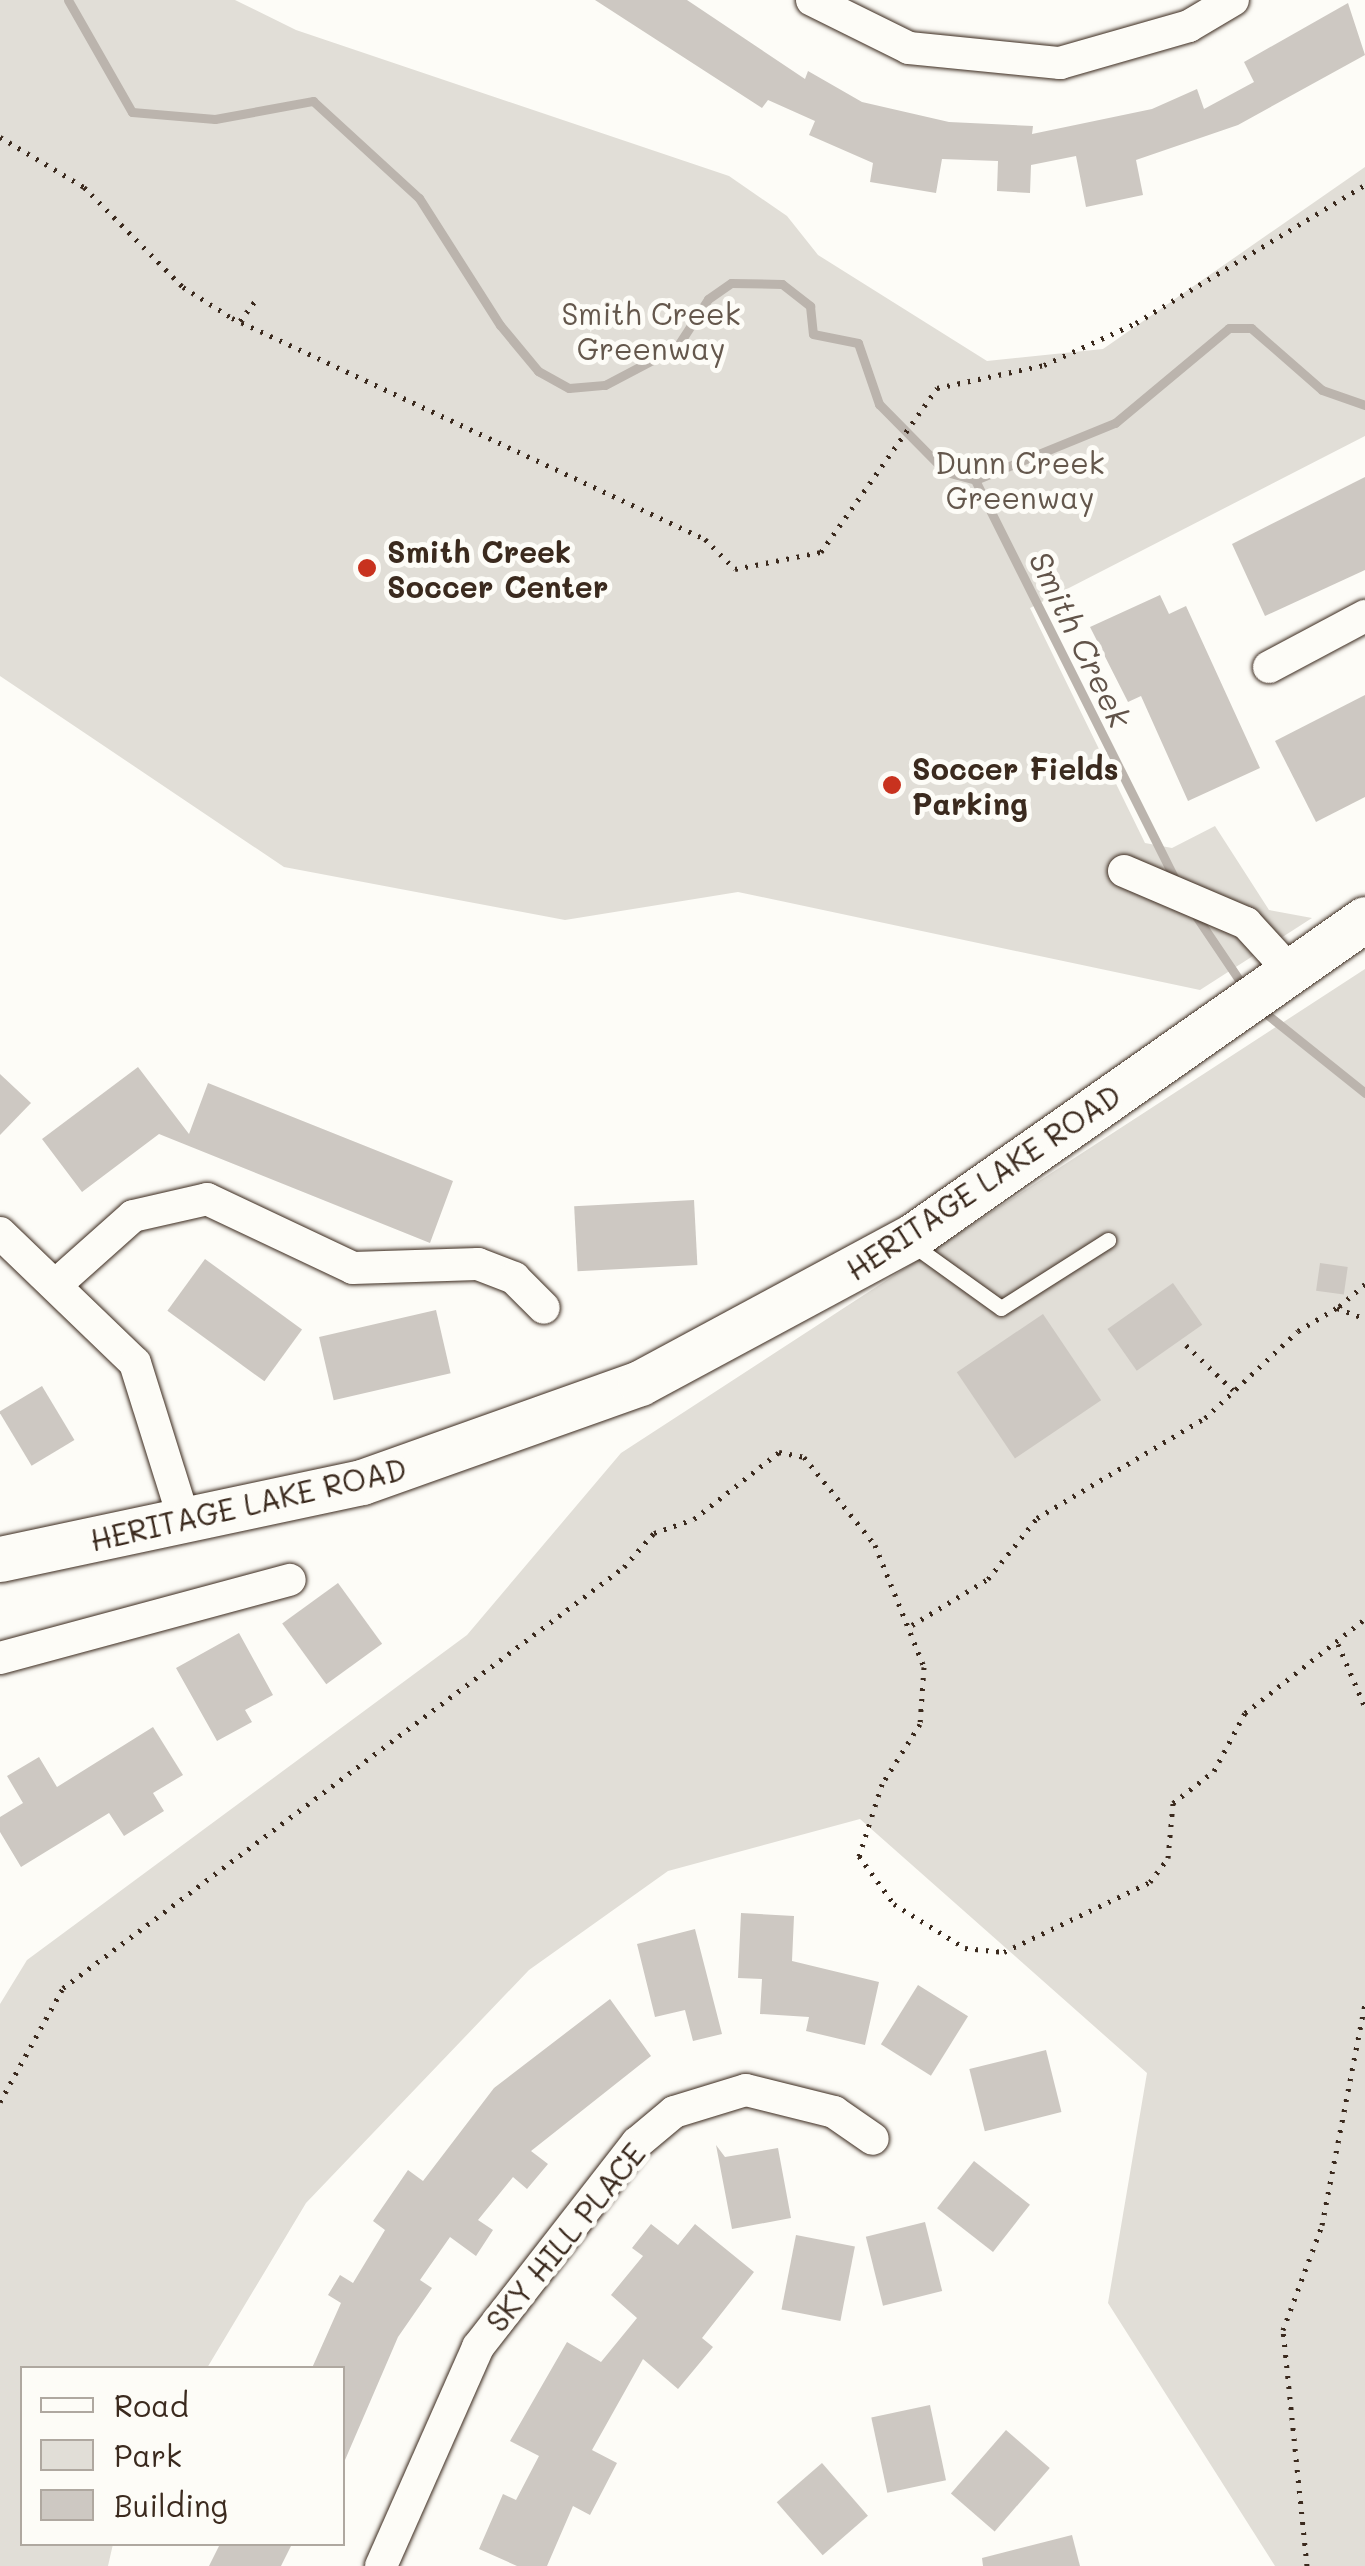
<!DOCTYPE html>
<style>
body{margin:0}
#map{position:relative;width:1365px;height:2566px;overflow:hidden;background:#fdfcf7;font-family:Mali,sans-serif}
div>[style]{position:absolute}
.green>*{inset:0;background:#e1ded7}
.stream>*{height:9px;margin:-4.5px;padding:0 4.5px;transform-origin:4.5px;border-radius:4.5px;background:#bbb4ad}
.building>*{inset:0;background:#cdc8c2;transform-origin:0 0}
.path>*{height:5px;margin-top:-2.5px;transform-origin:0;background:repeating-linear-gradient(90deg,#3b2a1e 0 2.5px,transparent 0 10.5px)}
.roads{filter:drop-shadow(0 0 2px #3b2a1e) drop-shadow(0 0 2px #3b2a1e)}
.lane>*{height:15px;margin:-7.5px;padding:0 7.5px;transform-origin:7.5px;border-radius:7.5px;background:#fdfcf7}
.street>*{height:32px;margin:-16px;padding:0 16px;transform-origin:16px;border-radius:16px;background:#fdfcf7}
.secondary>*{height:45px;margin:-22.5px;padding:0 22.5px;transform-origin:22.5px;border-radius:22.5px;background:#fdfcf7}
.dots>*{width:28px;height:28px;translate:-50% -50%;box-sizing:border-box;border:5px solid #fdfcf7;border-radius:50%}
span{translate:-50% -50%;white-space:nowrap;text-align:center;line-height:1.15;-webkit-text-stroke:10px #fdfcf7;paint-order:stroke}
.park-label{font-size:30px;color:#64574c}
.poi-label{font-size:30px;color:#3b2a1e;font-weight:700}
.left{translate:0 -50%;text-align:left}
.street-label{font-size:30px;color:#3b2a1e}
.water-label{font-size:32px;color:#615349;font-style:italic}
.legend{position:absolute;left:20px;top:2366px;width:325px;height:180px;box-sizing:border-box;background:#fdfcf7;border:2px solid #afa8a0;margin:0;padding:12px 18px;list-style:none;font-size:30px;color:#3b2a1e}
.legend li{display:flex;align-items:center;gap:20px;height:50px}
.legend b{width:50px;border:2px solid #afa8a0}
</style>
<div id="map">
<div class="green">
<div style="clip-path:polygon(0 0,235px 0,296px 30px,729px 176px,787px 216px,818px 255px,987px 361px,1103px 349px,1365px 167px,1365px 436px,1030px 608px,1145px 843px,1172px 848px,1215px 826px,1269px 910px,1312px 918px,1200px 990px,738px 892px,565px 920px,284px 867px,0 676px)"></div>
<div style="clip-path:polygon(1365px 969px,1365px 2566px,1275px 2566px,1108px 2303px,1147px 2073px,860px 1819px,668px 1871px,529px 1970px,306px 2203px,207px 2368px,22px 2368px,22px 2544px,113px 2544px,108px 2566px,0 2566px,0 2004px,27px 1960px,467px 1635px,621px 1453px)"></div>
</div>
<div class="stream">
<div style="left:68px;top:0;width:129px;rotate:60.3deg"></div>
<div style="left:132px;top:112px;width:83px;rotate:4.8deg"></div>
<div style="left:215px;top:119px;width:100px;rotate:-10.4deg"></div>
<div style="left:313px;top:101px;width:144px;rotate:42.5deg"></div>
<div style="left:419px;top:198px;width:151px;rotate:57.5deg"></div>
<div style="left:500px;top:325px;width:60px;rotate:50.4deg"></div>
<div style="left:538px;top:371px;width:35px;rotate:29deg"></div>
<div style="left:569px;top:388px;width:36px;rotate:-5deg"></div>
<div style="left:605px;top:385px;width:81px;rotate:-27.8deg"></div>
<div style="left:677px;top:347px;width:57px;rotate:-57.1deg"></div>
<div style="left:708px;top:299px;width:28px;rotate:-35deg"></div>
<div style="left:731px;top:283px;width:51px;rotate:1.1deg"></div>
<div style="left:782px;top:284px;width:36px;rotate:38deg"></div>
<div style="left:810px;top:306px;width:28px;rotate:84deg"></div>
<div style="left:813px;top:334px;width:46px;rotate:11.3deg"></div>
<div style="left:858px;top:343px;width:65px;rotate:71deg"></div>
<div style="left:879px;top:404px;width:95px;rotate:45.4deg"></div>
<div style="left:946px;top:472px;width:30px;rotate:15deg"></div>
<div style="left:975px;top:480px;width:449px;rotate:63.4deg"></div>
<div style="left:975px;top:480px;width:151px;rotate:-22.2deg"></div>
<div style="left:1115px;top:423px;width:148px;rotate:-39.8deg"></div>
<div style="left:1229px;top:328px;width:22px"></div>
<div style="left:1251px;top:328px;width:94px;rotate:41.1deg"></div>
<div style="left:1322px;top:390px;width:46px;rotate:19.2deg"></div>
<div style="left:1194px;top:913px;width:89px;rotate:56deg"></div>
<div style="left:1259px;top:1008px;width:136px;rotate:38.7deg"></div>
</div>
<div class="building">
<div style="clip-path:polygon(595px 0,687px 0,805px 79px,808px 71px,862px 102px,949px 122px,1033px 126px,1032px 134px,1152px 109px,1197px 89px,1204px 109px,1254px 82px,1244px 62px,1348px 3px,1365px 55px,1238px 125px,1136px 160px,1143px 195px,1086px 207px,1076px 156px,1031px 165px,1030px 193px,997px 191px,998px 161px,942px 159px,936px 193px,870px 182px,873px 163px,809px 135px,815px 121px,768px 100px,762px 108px)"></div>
<div style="clip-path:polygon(1365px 477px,1365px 570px,1265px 616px,1232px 544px)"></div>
<div style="clip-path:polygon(1160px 595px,1169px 614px,1186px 606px,1260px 768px,1188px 801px,1141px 696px,1128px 702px,1090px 627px)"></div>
<div style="clip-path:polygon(1365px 695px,1365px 797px,1316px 822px,1275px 741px)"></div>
<div style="clip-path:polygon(138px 1067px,189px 1134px,208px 1083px,453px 1181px,430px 1243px,159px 1134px,82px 1192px,42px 1139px)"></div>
<div style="clip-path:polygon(0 1074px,31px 1103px,0 1135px)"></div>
<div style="left:694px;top:1200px;width:65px;height:120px;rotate:87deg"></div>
<div style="left:205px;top:1259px;width:120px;height:64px;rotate:36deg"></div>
<div style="left:1320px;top:1263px;width:28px;height:28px;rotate:8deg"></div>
<div style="left:1173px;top:1283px;width:51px;height:80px;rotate:55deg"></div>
<div style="left:436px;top:1310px;width:65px;height:120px;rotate:77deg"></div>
<div style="left:1043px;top:1314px;width:104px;height:104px;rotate:56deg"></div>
<div style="left:42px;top:1386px;width:63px;height:50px;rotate:59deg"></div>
<div style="left:338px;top:1583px;width:75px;height:69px;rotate:54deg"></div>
<div style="clip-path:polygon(239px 1633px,273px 1695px,245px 1710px,252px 1722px,217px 1741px,176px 1668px)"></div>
<div style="clip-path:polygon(153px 1727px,183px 1775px,153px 1793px,164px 1811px,124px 1836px,109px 1813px,21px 1867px,0 1832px,0 1817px,23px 1803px,7px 1776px,39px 1757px,57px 1787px)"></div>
<div style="clip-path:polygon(741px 1913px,794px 1916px,792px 1961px,879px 1982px,865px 2045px,806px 2031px,809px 2017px,760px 2014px,762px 1979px,738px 1978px)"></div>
<div style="clip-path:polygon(695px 1929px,722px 2034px,693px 2041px,685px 2010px,655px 2017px,637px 1944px)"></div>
<div style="left:918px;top:1985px;width:59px;height:70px;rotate:32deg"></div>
<div style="clip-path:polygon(610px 1999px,651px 2056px,531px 2151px,548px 2164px,527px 2189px,513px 2177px,478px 2220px,493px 2230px,476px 2256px,450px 2237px,420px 2280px,432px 2288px,398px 2337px,342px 2467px,342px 2368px,312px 2368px,341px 2303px,328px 2295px,340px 2275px,353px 2283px,385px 2230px,373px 2221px,408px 2170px,423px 2181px,494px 2088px)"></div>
<div style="left:1046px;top:2050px;width:64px;height:79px;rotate:76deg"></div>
<div style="clip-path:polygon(716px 2145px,725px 2157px,778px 2148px,791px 2218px,732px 2229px)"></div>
<div style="left:974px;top:2161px;width:71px;height:60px;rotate:38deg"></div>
<div style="left:925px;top:2222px;width:71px;height:61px;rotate:76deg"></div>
<div style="clip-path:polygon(651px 2224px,678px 2245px,695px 2224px,754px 2272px,702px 2338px,713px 2347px,678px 2389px,643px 2359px,592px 2450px,617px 2463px,590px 2515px,573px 2506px,547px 2566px,517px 2566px,479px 2549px,503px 2494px,516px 2500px,539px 2456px,510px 2441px,567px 2342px,601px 2362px,637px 2318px,611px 2295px,643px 2256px,632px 2248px)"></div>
<div style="left:796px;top:2235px;width:60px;height:76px;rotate:11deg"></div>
<div style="left:930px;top:2405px;width:77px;height:60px;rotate:78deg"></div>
<div style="left:1006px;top:2430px;width:58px;height:84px;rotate:41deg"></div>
<div style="left:822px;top:2463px;width:70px;height:60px;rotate:49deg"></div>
<div style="clip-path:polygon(1072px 2535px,1080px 2566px,983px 2566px,982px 2558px)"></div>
<div style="clip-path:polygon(220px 2544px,292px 2544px,281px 2566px,209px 2566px)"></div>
</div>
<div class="path">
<div style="left:0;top:137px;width:98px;rotate:30.8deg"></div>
<div style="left:84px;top:187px;width:141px;rotate:45.3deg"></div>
<div style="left:183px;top:287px;width:58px;rotate:32.3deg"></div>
<div style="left:232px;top:318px;width:522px;rotate:25.04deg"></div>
<div style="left:705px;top:539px;width:42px;rotate:45deg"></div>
<div style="left:735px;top:569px;width:88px;rotate:-11.2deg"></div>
<div style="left:821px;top:552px;width:201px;rotate:-54.7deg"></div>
<div style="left:937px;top:388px;width:109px;rotate:-12.1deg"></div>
<div style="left:1044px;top:365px;width:101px;rotate:-24.5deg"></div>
<div style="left:1136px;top:323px;width:267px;rotate:-31.1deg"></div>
<div style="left:240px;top:321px;width:26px;rotate:-53deg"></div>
<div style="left:1365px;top:1284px;width:37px;rotate:139deg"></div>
<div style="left:1337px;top:1308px;width:30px;rotate:21deg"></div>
<div style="left:1186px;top:1345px;width:65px;rotate:43.8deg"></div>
<div style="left:912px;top:1625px;width:89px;rotate:-31.2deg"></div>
<div style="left:988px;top:1579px;width:78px;rotate:-51.2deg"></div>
<div style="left:1037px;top:1518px;width:196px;rotate:-30.8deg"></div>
<div style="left:1205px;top:1418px;width:127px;rotate:-43.1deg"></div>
<div style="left:1298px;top:1331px;width:47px;rotate:-31deg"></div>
<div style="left:1338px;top:1644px;width:69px;rotate:66.8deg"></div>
<div style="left:0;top:2102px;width:130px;rotate:-61.1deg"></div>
<div style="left:63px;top:1988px;width:701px;rotate:-36.89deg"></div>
<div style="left:624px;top:1567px;width:45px;rotate:-48.6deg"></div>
<div style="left:654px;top:1533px;width:42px;rotate:-19.3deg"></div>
<div style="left:694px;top:1519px;width:108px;rotate:-38.2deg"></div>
<div style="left:779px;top:1452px;width:25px;rotate:11deg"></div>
<div style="left:804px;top:1457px;width:113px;rotate:51.1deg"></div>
<div style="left:875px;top:1545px;width:131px;rotate:68.1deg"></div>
<div style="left:924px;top:1667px;width:57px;rotate:94deg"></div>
<div style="left:920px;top:1724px;width:71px;rotate:122.3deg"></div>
<div style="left:882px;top:1784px;width:76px;rotate:107.7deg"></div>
<div style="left:859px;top:1856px;width:59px;rotate:53.9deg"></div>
<div style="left:894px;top:1904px;width:84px;rotate:31.8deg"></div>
<div style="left:965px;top:1948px;width:39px;rotate:6deg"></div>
<div style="left:1004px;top:1952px;width:162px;rotate:-25.6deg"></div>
<div style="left:1150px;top:1882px;width:30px;rotate:-53deg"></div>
<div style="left:1168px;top:1858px;width:55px;rotate:-84.8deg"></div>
<div style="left:1173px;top:1803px;width:52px;rotate:-38deg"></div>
<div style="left:1214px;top:1771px;width:66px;rotate:-61.9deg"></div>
<div style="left:1245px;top:1713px;width:152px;rotate:-38.1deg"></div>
<div style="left:1307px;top:2566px;width:237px;rotate:-95.8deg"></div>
<div style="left:1283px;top:2330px;width:112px;rotate:-69.6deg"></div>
<div style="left:1322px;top:2225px;width:225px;rotate:-79deg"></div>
</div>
<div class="roads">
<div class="lane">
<div style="left:909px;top:1242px;width:113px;rotate:35.7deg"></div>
<div style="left:1001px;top:1308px;width:127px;rotate:-32.4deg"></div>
</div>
<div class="street">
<div style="left:812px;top:0;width:108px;rotate:26.3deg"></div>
<div style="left:909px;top:48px;width:152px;rotate:5.7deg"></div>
<div style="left:1060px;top:63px;width:134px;rotate:-16deg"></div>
<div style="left:1189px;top:26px;width:51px;rotate:-30.6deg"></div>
<div style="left:1269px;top:667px;width:109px;rotate:-28deg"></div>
<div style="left:1124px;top:871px;width:133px;rotate:23.1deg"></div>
<div style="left:1246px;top:923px;width:64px;rotate:47.5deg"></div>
<div style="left:0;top:1233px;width:187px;rotate:43.9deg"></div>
<div style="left:135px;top:1363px;width:164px;rotate:72.6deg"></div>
<div style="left:59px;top:1282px;width:99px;rotate:-41.7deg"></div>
<div style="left:133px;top:1216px;width:76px;rotate:-12.9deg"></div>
<div style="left:207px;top:1199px;width:161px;rotate:25.3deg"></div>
<div style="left:353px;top:1268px;width:125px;rotate:-1.8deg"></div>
<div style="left:478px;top:1264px;width:39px;rotate:21deg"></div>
<div style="left:514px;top:1278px;width:42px;rotate:45deg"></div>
<div style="left:0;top:1658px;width:300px;rotate:-15.1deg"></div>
<div style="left:381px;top:2566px;width:240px;rotate:-66.1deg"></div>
<div style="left:478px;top:2347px;width:259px;rotate:-52.1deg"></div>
<div style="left:637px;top:2143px;width:48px;rotate:-40deg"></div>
<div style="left:674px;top:2112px;width:75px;rotate:-17deg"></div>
<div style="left:746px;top:2090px;width:91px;rotate:14deg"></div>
<div style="left:834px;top:2112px;width:47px;rotate:34.7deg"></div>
</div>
<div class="secondary">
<div style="left:0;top:1559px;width:370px;rotate:-12deg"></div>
<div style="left:362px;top:1482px;width:295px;rotate:-19.6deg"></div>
<div style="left:640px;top:1383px;width:310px;rotate:-28.3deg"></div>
<div style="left:913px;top:1236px;width:552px;rotate:-35.04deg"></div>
</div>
</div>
<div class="dots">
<div style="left:367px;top:568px;background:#c8321e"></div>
<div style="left:892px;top:785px;background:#c8321e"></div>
</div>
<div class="park-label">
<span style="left:651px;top:330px">Smith Creek<br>Greenway</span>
<span style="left:1020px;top:479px">Dunn Creek<br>Greenway</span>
</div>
<div class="poi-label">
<span class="left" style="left:387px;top:568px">Smith Creek<br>Soccer Center</span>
<span class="left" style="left:912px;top:785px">Soccer Fields<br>Parking</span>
</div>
<div class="street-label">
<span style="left:983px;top:1182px;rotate:-34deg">HERITAGE LAKE ROAD</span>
<span style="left:248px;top:1504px;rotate:-13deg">HERITAGE LAKE ROAD</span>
<span style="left:565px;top:2237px;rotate:-51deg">SKY HILL PLACE</span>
</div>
<div class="water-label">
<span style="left:1081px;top:639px;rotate:64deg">Smith Creek</span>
</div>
<ul class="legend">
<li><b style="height:12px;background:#fdfcf7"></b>Road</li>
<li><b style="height:28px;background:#e1ded7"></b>Park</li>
<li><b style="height:28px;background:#cdc8c2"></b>Building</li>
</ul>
</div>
